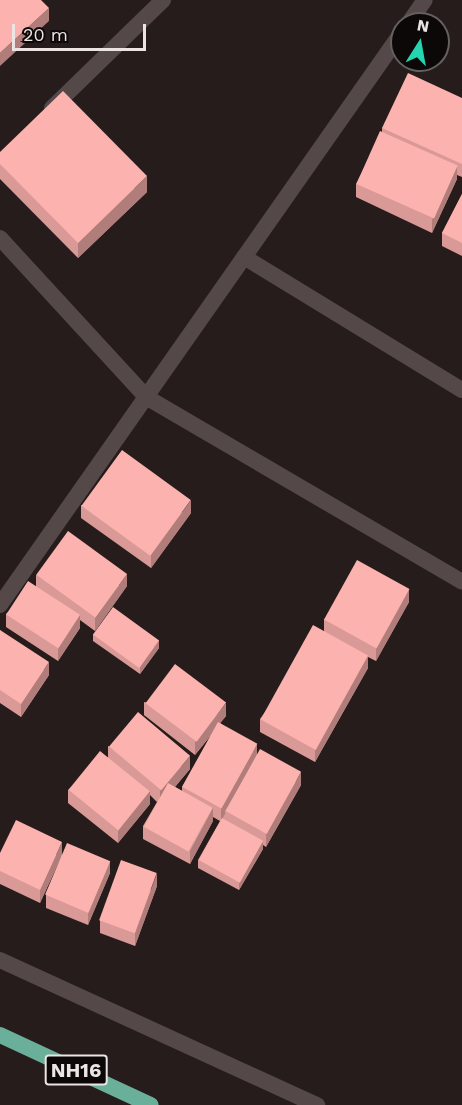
<!DOCTYPE html>
<style>
body{margin:0}
#map{position:relative;width:462px;height:1105px;overflow:hidden;background:#261c1b;font-family:"Work Sans",sans-serif}
div>[style]{position:absolute}
.minor>*{height:16px;margin:-8px;padding:0 8px;transform-origin:8px;border-radius:8px;background:#544848}
.trunk>*{height:16px;margin:-8px;padding:0 8px;transform-origin:8px;border-radius:8px;background:#6aaf9a}
.wall>*{inset:0;background:#d99996}
.shaded-wall>*{inset:0;background:#b07d7a}
.building>*{inset:0;background:#fcb2ae;transform-origin:0 0}
span{translate:-50% -50%;white-space:nowrap;text-align:center;line-height:1.15;-webkit-text-stroke:6px #0c0808;paint-order:stroke}
.shield-label span{padding:2px 4px;background:#0c0808;border:2px solid;border-radius:4px;-webkit-text-stroke-width:0}
.shield-label{font-size:20px;color:#ebe4e3;font-weight:700}
.north{position:absolute;left:390px;top:12px;width:60px;height:60px;box-sizing:border-box;background:#0c0808;border:2px solid #656060;border-radius:50%;rotate:11deg;font-size:16px;font-weight:700;line-height:24px;text-align:center;color:#ebe4e3}
.north::after{content:'';display:block;margin:auto;width:21px;height:27px;background:#24d5af;clip-path:polygon(50% 0,100% 100%,50% 72%,0 100%)}
.scale{position:absolute;left:12px;top:24px;width:134px;height:27px;box-sizing:border-box;border:3px solid #ebe4e3;border-top:0;padding-left:8px;font-size:18px;line-height:21px;white-space:nowrap;color:#ebe4e3;-webkit-text-stroke:4px #0c0808;paint-order:stroke}
</style>
<div id="map">
<div class="minor">
<div style="left:408px;top:24px;width:29px;rotate:-55deg"></div>
<div style="left:52px;top:108px;width:155px;rotate:-44.2deg"></div>
<div style="left:0;top:238px;width:216px;rotate:47.4deg"></div>
<div style="left:146px;top:397px;width:366px;rotate:30.3deg"></div>
<div style="left:244px;top:257px;width:255px;rotate:31.4deg"></div>
<div style="left:0;top:605px;width:700px;rotate:-54.95deg"></div>
<div style="left:0;top:960px;width:349px;rotate:24.6deg"></div>
</div>
<div class="trunk">
<div style="left:0;top:1035px;width:166px;rotate:24.9deg"></div>
</div>
<div class="wall">
<div style="clip-path:polygon(462px 98px,462px 177px,457px 175px,457px 179px,432px 233px,356px 197px,356px 184px,382px 132px,382px 128px)"></div>
<div style="clip-path:polygon(0 152px,147px 192px,78px 258px,0 179px)"></div>
<div style="clip-path:polygon(462px 194px,462px 256px,442px 246px,442px 233px)"></div>
<div style="clip-path:polygon(81px 505px,191px 513px,151px 568px,81px 518px)"></div>
<div style="clip-path:polygon(36px 575px,127px 586px,95px 631px,80px 620px,80px 628px,58px 661px,6px 627px,6px 614px,36px 586px)"></div>
<div style="clip-path:polygon(409px 602px,376px 661px,368px 657px,368px 668px,315px 762px,260px 732px,260px 719px,324px 631px,324px 619px)"></div>
<div style="clip-path:polygon(0 630px,49px 675px,21px 717px,0 703px)"></div>
<div style="clip-path:polygon(93px 634px,159px 648px,140px 674px,93px 641px)"></div>
<div style="clip-path:polygon(144px 702px,226px 716px,220px 723px,257px 755px,301px 785px,266px 847px,263px 845px,263px 849px,239px 890px,198px 868px,198px 860px,220px 821px,213px 817px,213px 821px,190px 864px,143px 839px,143px 826px,157px 802px,150px 795px,150px 804px,118px 843px,68px 803px,68px 790px,108px 757px,108px 746px,190px 769px,175px 787px,182px 791px,182px 787px,212px 734px,195px 755px,144px 715px)"></div>
<div style="clip-path:polygon(0 853px,62px 855px,110px 873px,88px 925px,46px 908px,46px 895px,62px 855px,40px 903px,0 884px)"></div>
<div style="clip-path:polygon(157px 886px,135px 946px,100px 933px,100px 920px)"></div>
</div>
<div class="shaded-wall">
<div style="clip-path:polygon(49px 8px,49px 21px,0 66px,0 53px)"></div>
<div style="clip-path:polygon(457px 166px,457px 179px,432px 233px,432px 220px)"></div>
<div style="clip-path:polygon(147px 176px,147px 192px,78px 258px,78px 243px)"></div>
<div style="clip-path:polygon(191px 500px,191px 513px,151px 568px,151px 555px)"></div>
<div style="clip-path:polygon(127px 574px,127px 586px,95px 631px,95px 618px)"></div>
<div style="clip-path:polygon(409px 589px,409px 602px,376px 661px,376px 648px)"></div>
<div style="clip-path:polygon(80px 615px,80px 628px,58px 661px,58px 649px)"></div>
<div style="clip-path:polygon(159px 640px,159px 648px,140px 674px,140px 667px)"></div>
<div style="clip-path:polygon(368px 655px,368px 668px,315px 762px,315px 749px)"></div>
<div style="clip-path:polygon(49px 662px,49px 675px,21px 717px,21px 704px)"></div>
<div style="clip-path:polygon(226px 703px,226px 716px,195px 755px,195px 742px)"></div>
<div style="clip-path:polygon(257px 744px,257px 757px,225px 811px,225px 814px,221px 821px,221px 808px)"></div>
<div style="clip-path:polygon(190px 756px,190px 769px,160px 804px,160px 791px)"></div>
<div style="clip-path:polygon(301px 772px,301px 785px,266px 847px,266px 834px)"></div>
<div style="clip-path:polygon(150px 791px,150px 804px,118px 843px,118px 831px)"></div>
<div style="clip-path:polygon(213px 808px,213px 821px,190px 864px,190px 851px)"></div>
<div style="clip-path:polygon(263px 841px,263px 849px,239px 890px,239px 883px)"></div>
<div style="clip-path:polygon(62px 842px,62px 855px,40px 903px,40px 890px)"></div>
<div style="clip-path:polygon(110px 861px,110px 873px,88px 925px,88px 912px)"></div>
<div style="clip-path:polygon(157px 873px,157px 886px,135px 946px,135px 933px)"></div>
</div>
<div class="building">
<div style="clip-path:polygon(0 0,41px 0,49px 8px,0 53px)"></div>
<div style="clip-path:polygon(408px 73px,462px 98px,462px 164px,382px 128px)"></div>
<div style="clip-path:polygon(63px 91px,147px 176px,78px 243px,0 164px,0 152px)"></div>
<div style="left:380px;top:131px;width:85px;height:58px;rotate:24deg"></div>
<div style="clip-path:polygon(462px 194px,462px 243px,442px 233px)"></div>
<div style="left:122px;top:450px;width:85px;height:69px;rotate:36deg"></div>
<div style="left:68px;top:531px;width:73px;height:54px;rotate:36deg"></div>
<div style="left:357px;top:560px;width:60px;height:68px;rotate:29deg"></div>
<div style="left:28px;top:581px;width:62px;height:40px;rotate:33deg"></div>
<div style="left:113px;top:607px;width:57px;height:34px;rotate:36deg"></div>
<div style="left:313px;top:625px;width:63px;height:108px;rotate:29deg"></div>
<div style="clip-path:polygon(0 630px,49px 662px,21px 704px,0 690px)"></div>
<div style="left:175px;top:664px;width:64px;height:49px;rotate:37deg"></div>
<div style="left:138px;top:712px;width:68px;height:45px;rotate:40deg"></div>
<div style="left:218px;top:722px;width:45px;height:74px;rotate:29deg"></div>
<div style="left:260px;top:749px;width:47px;height:71px;rotate:29deg"></div>
<div style="left:100px;top:751px;width:64px;height:50px;rotate:39deg"></div>
<div style="left:168px;top:783px;width:51px;height:50px;rotate:29deg"></div>
<div style="left:222px;top:818px;width:47px;height:48px;rotate:29deg"></div>
<div style="clip-path:polygon(16px 820px,62px 842px,40px 890px,0 871px,0 853px)"></div>
<div style="left:67px;top:843px;width:47px;height:56px;rotate:23deg"></div>
<div style="left:121px;top:860px;width:38px;height:64px;rotate:20deg"></div>
</div>
<div class="shield-label">
<span style="left:76px;top:1070px">NH16</span>
</div>
<div class="north">N</div>
<div class="scale">20 m</div>
</div>
